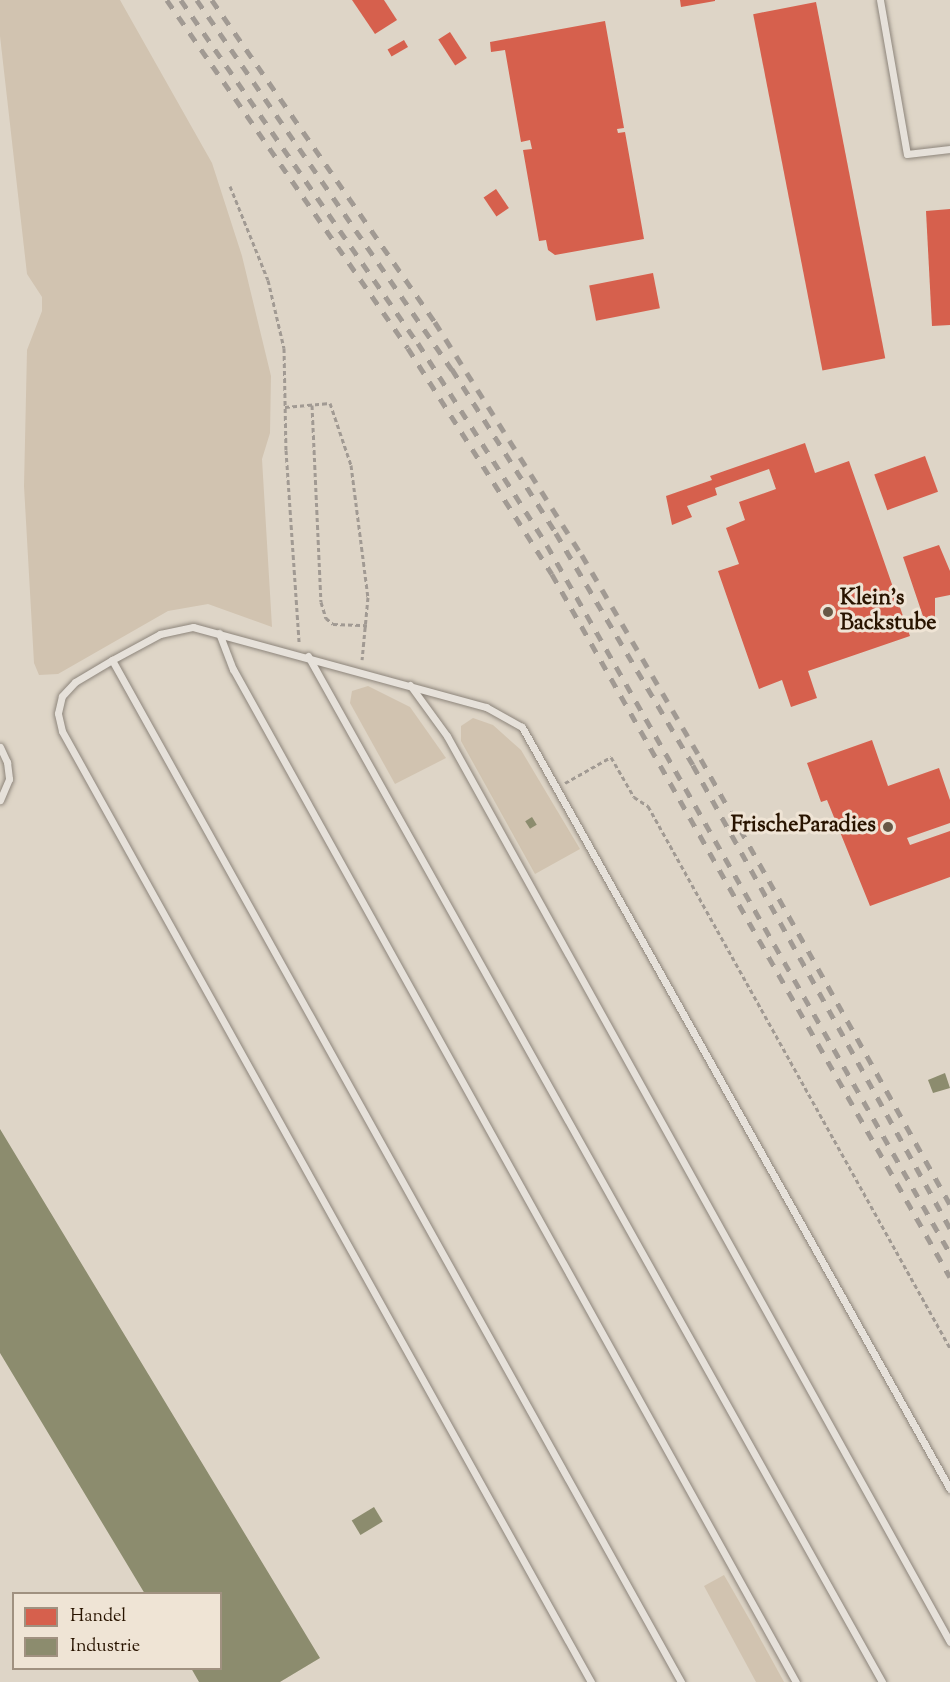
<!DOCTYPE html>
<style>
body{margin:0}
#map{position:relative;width:950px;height:1682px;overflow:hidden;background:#ded5c7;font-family:"Sorts Mill Goudy",serif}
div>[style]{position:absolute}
.green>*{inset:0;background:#d1c3b0}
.shops>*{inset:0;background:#d6604d;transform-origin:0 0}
.industry>*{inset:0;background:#8c8c6e;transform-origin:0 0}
.path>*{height:3px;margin-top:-1.5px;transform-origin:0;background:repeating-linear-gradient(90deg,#a19a93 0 4.5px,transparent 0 7.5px)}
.roads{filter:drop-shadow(0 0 2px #8d857b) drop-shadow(0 0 2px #8d857b)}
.service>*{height:7px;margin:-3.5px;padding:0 3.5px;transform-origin:3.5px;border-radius:3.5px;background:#e6e1da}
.rail>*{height:4.5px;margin-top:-2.25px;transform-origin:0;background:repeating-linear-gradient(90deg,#a19a93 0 10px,transparent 0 20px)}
.dots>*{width:16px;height:16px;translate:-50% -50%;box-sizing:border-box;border:3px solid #efe4d5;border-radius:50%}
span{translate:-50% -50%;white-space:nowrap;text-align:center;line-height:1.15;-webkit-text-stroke:6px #efe4d5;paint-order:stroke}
.poi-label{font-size:22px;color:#291400;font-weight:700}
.left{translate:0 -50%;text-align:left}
.right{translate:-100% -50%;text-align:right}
.legend{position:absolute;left:12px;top:1592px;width:210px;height:78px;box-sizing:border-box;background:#efe4d5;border:2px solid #a09180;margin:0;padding:8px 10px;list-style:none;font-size:18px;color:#291400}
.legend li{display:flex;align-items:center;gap:12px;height:30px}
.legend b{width:30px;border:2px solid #a09180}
</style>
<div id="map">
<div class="green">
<div style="clip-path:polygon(0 0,120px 0,212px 163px,242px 256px,271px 376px,270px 433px,262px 459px,272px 627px,208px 604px,168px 611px,58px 674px,39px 675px,34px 663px,24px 486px,27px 350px,42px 311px,42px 297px,27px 274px,0 36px)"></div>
<div style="clip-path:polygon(368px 686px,410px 707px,446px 758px,395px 784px,350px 703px,352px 691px)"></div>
<div style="clip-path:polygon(473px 718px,493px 725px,521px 750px,580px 849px,535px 874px,461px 741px,461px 726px)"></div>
<div style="clip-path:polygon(724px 1575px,751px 1622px,784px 1682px,756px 1682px,704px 1586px)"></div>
</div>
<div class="shops">
<div style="clip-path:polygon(352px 0,384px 0,397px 20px,375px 34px)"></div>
<div style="clip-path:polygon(680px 0,715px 0,715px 1px,681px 7px)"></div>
<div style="left:816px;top:2px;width:363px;height:64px;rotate:79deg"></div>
<div style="clip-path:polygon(605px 21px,624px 128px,617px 129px,618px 133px,625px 132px,644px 239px,555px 255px,548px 250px,546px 240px,539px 241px,523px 150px,532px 149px,530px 140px,521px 142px,505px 50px,491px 52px,490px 42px)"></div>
<div style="left:450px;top:32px;width:31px;height:14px;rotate:57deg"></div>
<div style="left:404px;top:40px;width:8px;height:19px;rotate:60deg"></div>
<div style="left:496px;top:189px;width:23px;height:15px;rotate:56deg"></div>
<div style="clip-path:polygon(950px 209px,950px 325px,932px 326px,926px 211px)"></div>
<div style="left:653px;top:273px;width:36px;height:65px;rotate:79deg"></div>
<div style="clip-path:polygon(805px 443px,815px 473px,849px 461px,910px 636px,808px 671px,817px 698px,791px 707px,782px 680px,759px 689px,718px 571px,739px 564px,726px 528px,745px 520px,739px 502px,776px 489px,769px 469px,715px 488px,717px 495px,687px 506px,692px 517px,672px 525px,666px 496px,712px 480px,710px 476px)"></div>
<div style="left:925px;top:456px;width:38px;height:54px;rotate:70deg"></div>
<div style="clip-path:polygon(939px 545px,950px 571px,950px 595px,935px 598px,935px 617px,927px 628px,903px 557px)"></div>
<div style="clip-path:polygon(872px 740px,888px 786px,939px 768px,950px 800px,950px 823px,907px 838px,910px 845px,950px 831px,950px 877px,870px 906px,827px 800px,821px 802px,807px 763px)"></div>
</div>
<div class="industry">
<div style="left:532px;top:817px;width:9px;height:8px;rotate:58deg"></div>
<div style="clip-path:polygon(945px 1073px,950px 1088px,933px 1093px,928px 1080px)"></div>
<div style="clip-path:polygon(0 1129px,320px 1658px,280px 1682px,199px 1682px,191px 1668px,220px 1668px,220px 1594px,145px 1594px,0 1353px)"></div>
<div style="left:374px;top:1507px;width:17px;height:26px;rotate:59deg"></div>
</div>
<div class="path">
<div style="left:230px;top:186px;width:101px;rotate:68deg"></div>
<div style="left:268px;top:280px;width:70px;rotate:76.8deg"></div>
<div style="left:284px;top:348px;width:102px;rotate:88.9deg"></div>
<div style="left:286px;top:450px;width:193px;rotate:86.1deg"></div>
<div style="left:312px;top:405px;width:197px;rotate:87.4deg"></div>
<div style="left:321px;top:602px;width:17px;rotate:73deg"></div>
<div style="left:326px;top:618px;width:9px;rotate:41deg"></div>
<div style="left:333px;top:624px;width:34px;rotate:2deg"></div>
<div style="left:285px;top:407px;width:45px;rotate:-5.1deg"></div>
<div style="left:330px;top:403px;width:65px;rotate:71.3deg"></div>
<div style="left:351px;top:465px;width:133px;rotate:82.7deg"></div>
<div style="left:368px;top:597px;width:63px;rotate:95.4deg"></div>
<div style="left:565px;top:783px;width:53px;rotate:-29.5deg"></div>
<div style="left:611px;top:757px;width:46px;rotate:60.1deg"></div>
<div style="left:634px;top:797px;width:17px;rotate:33deg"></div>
<div style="left:648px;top:806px;width:620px;rotate:60.87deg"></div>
</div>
<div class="roads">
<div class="service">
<div style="left:880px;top:0;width:156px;rotate:80.1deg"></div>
<div style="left:907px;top:154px;width:43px;rotate:-6.6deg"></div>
<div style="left:219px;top:633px;width:39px;rotate:69deg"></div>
<div style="left:233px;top:669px;width:1159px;rotate:60.94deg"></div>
<div style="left:308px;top:656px;width:1176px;rotate:60.77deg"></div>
<div style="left:112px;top:660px;width:1170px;rotate:60.89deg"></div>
<div style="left:410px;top:685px;width:63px;rotate:54deg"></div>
<div style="left:447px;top:736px;width:1036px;rotate:60.96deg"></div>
<div style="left:0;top:747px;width:17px;rotate:65deg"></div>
<div style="left:7px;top:762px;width:17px;rotate:83deg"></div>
<div style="left:9px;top:779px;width:23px;rotate:113deg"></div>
<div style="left:591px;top:1682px;width:1088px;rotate:-119.09deg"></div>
<div style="left:62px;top:731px;width:18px;rotate:-103deg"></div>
<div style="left:58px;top:713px;width:17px;rotate:-77deg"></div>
<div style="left:62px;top:696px;width:19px;rotate:-47deg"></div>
<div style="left:75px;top:682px;width:43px;rotate:-30.7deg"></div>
<div style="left:112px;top:660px;width:55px;rotate:-28.4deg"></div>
<div style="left:160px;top:634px;width:34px;rotate:-12deg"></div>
<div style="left:193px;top:627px;width:304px;rotate:15.3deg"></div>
<div style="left:486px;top:707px;width:41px;rotate:29.1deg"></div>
<div style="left:522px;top:727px;width:874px;rotate:60.68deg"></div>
</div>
</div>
<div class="rail">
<div style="left:167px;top:0;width:423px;rotate:55.3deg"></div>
<div style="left:408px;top:348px;width:268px;rotate:57.5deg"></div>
<div style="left:552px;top:574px;width:808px;rotate:60.48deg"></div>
<div style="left:181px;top:0;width:417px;rotate:55.4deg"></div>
<div style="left:418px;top:343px;width:240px;rotate:57.4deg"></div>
<div style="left:547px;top:545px;width:815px;rotate:60.35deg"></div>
<div style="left:197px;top:0;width:449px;rotate:55.4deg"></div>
<div style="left:452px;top:369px;width:194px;rotate:57.6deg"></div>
<div style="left:556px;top:533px;width:269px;rotate:59.4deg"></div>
<div style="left:693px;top:765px;width:530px;rotate:60.97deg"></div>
<div style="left:212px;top:0;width:392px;rotate:55.3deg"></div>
<div style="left:435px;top:322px;width:275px;rotate:57.8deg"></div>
<div style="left:582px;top:555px;width:236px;rotate:59.7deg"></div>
<div style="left:701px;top:759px;width:510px;rotate:60.77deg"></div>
</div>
<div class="dots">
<div style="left:828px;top:612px;background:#685846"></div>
<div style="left:888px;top:827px;background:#685846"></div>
</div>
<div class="poi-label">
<span class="left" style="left:840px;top:612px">Klein's<br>Backstube</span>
<span class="right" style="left:876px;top:827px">FrischeParadies</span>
</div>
<ul class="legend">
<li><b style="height:16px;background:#d6604d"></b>Handel</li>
<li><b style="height:16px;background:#8c8c6e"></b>Industrie</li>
</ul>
</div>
